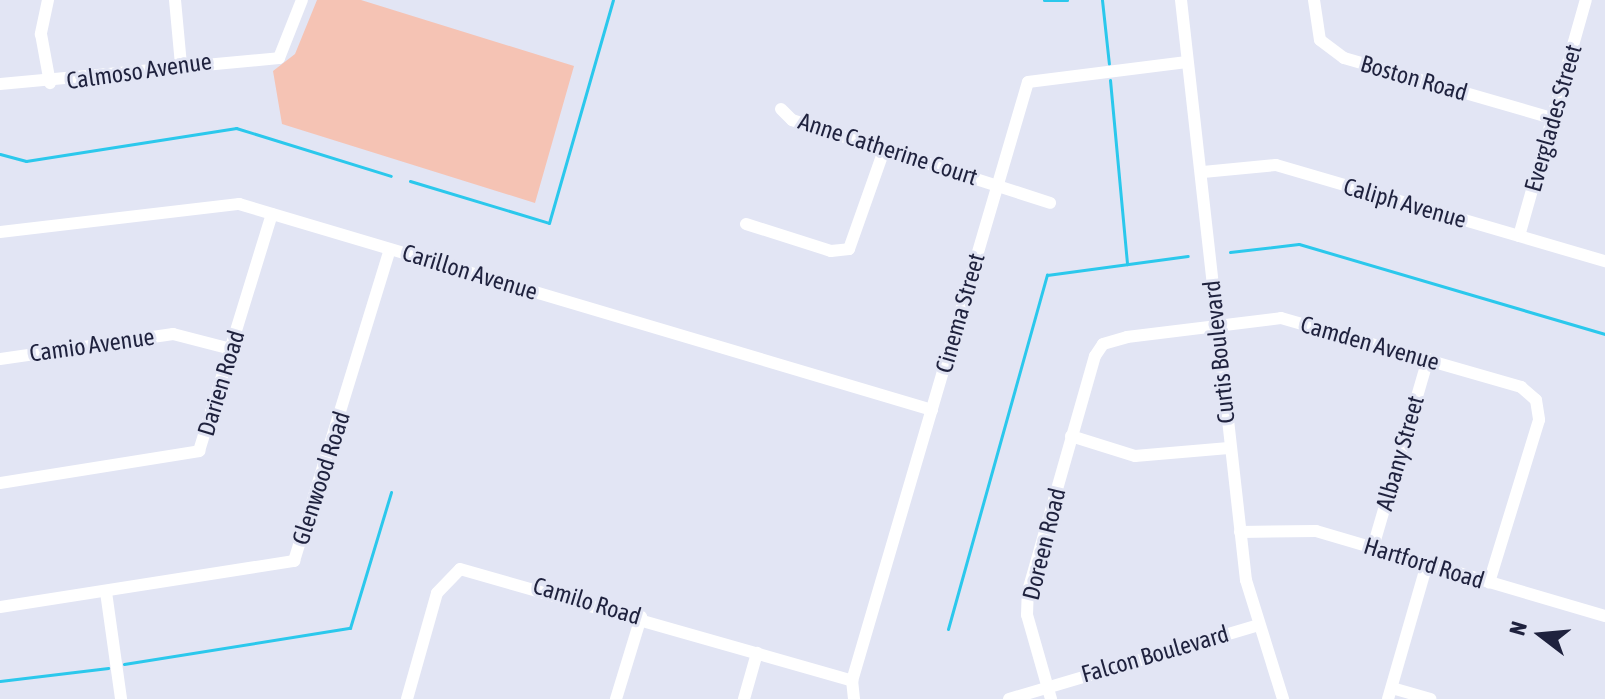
<!DOCTYPE html>
<style>
body{margin:0}
#map{position:relative;width:1605px;height:699px;overflow:hidden;background:#e2e5f4;font-family:"Asap Condensed",sans-serif}
div>[style]{position:absolute}
.green>*{inset:0;background:#f5c3b4}
.stream>*{height:3px;margin:-1.5px;padding:0 1.5px;transform-origin:1.5px;border-radius:1.5px;background:#2bc8ec}
.minor>*{height:12px;margin:-6px;padding:0 6px;transform-origin:6px;border-radius:6px;background:#fff}
span{translate:-50% -50%;white-space:nowrap;text-align:center;line-height:1.15;-webkit-text-stroke:6px #e2e5f4;paint-order:stroke}
.street-label{font-size:24px;color:#1f223e}
.north{position:absolute;left:1501px;top:595px;width:80px;height:80px;-webkit-text-stroke:6px #e2e5f4;paint-order:stroke;rotate:286deg;font-size:22px;font-weight:700;line-height:32px;text-align:center;color:#1f223e}
.north::after{content:'';display:block;margin:auto;width:28px;height:36px;background:#1f223e;clip-path:polygon(50% 0,100% 100%,50% 72%,0 100%)}
</style>
<div id="map">
<div class="green">
<div style="clip-path:polygon(317px 0,361px 0,574px 66px,535px 203px,282px 124px,273px 71px,295px 54px)"></div>
</div>
<div class="stream">
<div style="left:1044px;top:0;width:23px"></div>
<div style="left:1102px;top:0;width:64px;rotate:83.8deg"></div>
<div style="left:1110px;top:80px;width:185px;rotate:84.7deg"></div>
<div style="left:0;top:154px;width:27px;rotate:15deg"></div>
<div style="left:26px;top:161px;width:213px;rotate:-8.9deg"></div>
<div style="left:236px;top:128px;width:162px;rotate:17.2deg"></div>
<div style="left:410px;top:181px;width:145px;rotate:16.8deg"></div>
<div style="left:549px;top:223px;width:232px;rotate:-74deg"></div>
<div style="left:1230px;top:252px;width:69px;rotate:-6.6deg"></div>
<div style="left:1299px;top:244px;width:319px;rotate:16.4deg"></div>
<div style="left:948px;top:629px;width:368px;rotate:-74.4deg"></div>
<div style="left:1047px;top:275px;width:142px;rotate:-7.7deg"></div>
<div style="left:124px;top:664px;width:229px;rotate:-9.1deg"></div>
<div style="left:350px;top:628px;width:142px;rotate:-73.2deg"></div>
<div style="left:0;top:681px;width:109px;rotate:-6.9deg"></div>
</div>
<div class="minor">
<div style="left:48px;top:0;width:35px;rotate:102deg"></div>
<div style="left:41px;top:34px;width:50px;rotate:79.6deg"></div>
<div style="left:175px;top:0;width:65px;rotate:84.7deg"></div>
<div style="left:1181px;top:0;width:584px;rotate:83.61deg"></div>
<div style="left:1246px;top:580px;width:125px;rotate:72.7deg"></div>
<div style="left:1314px;top:0;width:40px;rotate:81.5deg"></div>
<div style="left:1320px;top:40px;width:30px;rotate:37deg"></div>
<div style="left:1344px;top:58px;width:216px;rotate:16.1deg"></div>
<div style="left:0;top:84px;width:280px;rotate:-5.3deg"></div>
<div style="left:279px;top:58px;width:62px;rotate:-68.4deg"></div>
<div style="left:781px;top:109px;width:16px;rotate:45deg"></div>
<div style="left:792px;top:120px;width:271px;rotate:17.8deg"></div>
<div style="left:1203px;top:172px;width:73px;rotate:-5.5deg"></div>
<div style="left:1276px;top:165px;width:343px;rotate:16.3deg"></div>
<div style="left:746px;top:224px;width:89px;rotate:17.6deg"></div>
<div style="left:831px;top:251px;width:18px;rotate:-6deg"></div>
<div style="left:849px;top:249px;width:105px;rotate:-70.5deg"></div>
<div style="left:0;top:232px;width:241px;rotate:-6.7deg"></div>
<div style="left:239px;top:204px;width:723px;rotate:16.56deg"></div>
<div style="left:1519px;top:236px;width:245px;rotate:-74.2deg"></div>
<div style="left:0;top:359px;width:175px;rotate:-8.2deg"></div>
<div style="left:173px;top:334px;width:60px;rotate:14.5deg"></div>
<div style="left:1071px;top:436px;width:67px;rotate:17.4deg"></div>
<div style="left:1135px;top:456px;width:94px;rotate:-4.9deg"></div>
<div style="left:0;top:483px;width:202px;rotate:-9.1deg"></div>
<div style="left:199px;top:451px;width:248px;rotate:-72.9deg"></div>
<div style="left:1240px;top:532px;width:76px;rotate:-0.8deg"></div>
<div style="left:1316px;top:531px;width:301px;rotate:16.4deg"></div>
<div style="left:1373px;top:547px;width:196px;rotate:-73.7deg"></div>
<div style="left:106px;top:592px;width:108px;rotate:82deg"></div>
<div style="left:0;top:607px;width:298px;rotate:-8.9deg"></div>
<div style="left:294px;top:561px;width:326px;rotate:-72.9deg"></div>
<div style="left:1392px;top:688px;width:40px;rotate:16deg"></div>
<div style="left:407px;top:699px;width:110px;rotate:-74.2deg"></div>
<div style="left:437px;top:593px;width:33px;rotate:-46deg"></div>
<div style="left:460px;top:569px;width:408px;rotate:15.9deg"></div>
<div style="left:616px;top:699px;width:86px;rotate:-73deg"></div>
<div style="left:744px;top:699px;width:48px;rotate:-74.2deg"></div>
<div style="left:854px;top:699px;width:18px;rotate:-96deg"></div>
<div style="left:852px;top:681px;width:624px;rotate:-73.63deg"></div>
<div style="left:1028px;top:82px;width:160px;rotate:-7.2deg"></div>
<div style="left:1009px;top:699px;width:257px;rotate:-16.5deg"></div>
<div style="left:1051px;top:699px;width:87px;rotate:-105.9deg"></div>
<div style="left:1027px;top:615px;width:24px;rotate:-88deg"></div>
<div style="left:1028px;top:591px;width:244px;rotate:-74.1deg"></div>
<div style="left:1095px;top:356px;width:14px;rotate:-56deg"></div>
<div style="left:1103px;top:344px;width:25px;rotate:-16deg"></div>
<div style="left:1127px;top:337px;width:155px;rotate:-7deg"></div>
<div style="left:1281px;top:318px;width:250px;rotate:16deg"></div>
<div style="left:1521px;top:387px;width:20px;rotate:41deg"></div>
<div style="left:1536px;top:400px;width:20px;rotate:81deg"></div>
<div style="left:1539px;top:420px;width:170px;rotate:107.1deg"></div>
<div style="left:1388px;top:699px;width:141px;rotate:-73.9deg"></div>
</div>
<div class="street-label">
<span style="left:139px;top:71px;rotate:-8deg">Calmoso Avenue</span>
<span style="left:1414px;top:78px;rotate:16deg">Boston Road</span>
<span style="left:1553px;top:118px;rotate:-74deg">Everglades Street</span>
<span style="left:888px;top:149px;rotate:18deg">Anne Catherine Court</span>
<span style="left:1405px;top:203px;rotate:16deg">Caliph Avenue</span>
<span style="left:470px;top:272px;rotate:17deg">Carillon Avenue</span>
<span style="left:960px;top:313px;rotate:-74deg">Cinema Street</span>
<span style="left:1370px;top:343px;rotate:16deg">Camden Avenue</span>
<span style="left:92px;top:345px;rotate:-8deg">Camio Avenue</span>
<span style="left:1219px;top:352px;rotate:-96deg">Curtis Boulevard</span>
<span style="left:221px;top:383px;rotate:-73deg">Darien Road</span>
<span style="left:1400px;top:453px;rotate:-74deg">Albany Street</span>
<span style="left:321px;top:478px;rotate:-72deg">Glenwood Road</span>
<span style="left:1044px;top:544px;rotate:-76deg">Doreen Road</span>
<span style="left:1424px;top:563px;rotate:17deg">Hartford Road</span>
<span style="left:587px;top:601px;rotate:17deg">Camilo Road</span>
<span style="left:1155px;top:654px;rotate:-16deg">Falcon Boulevard</span>
</div>
<div class="north">N</div>
</div>
